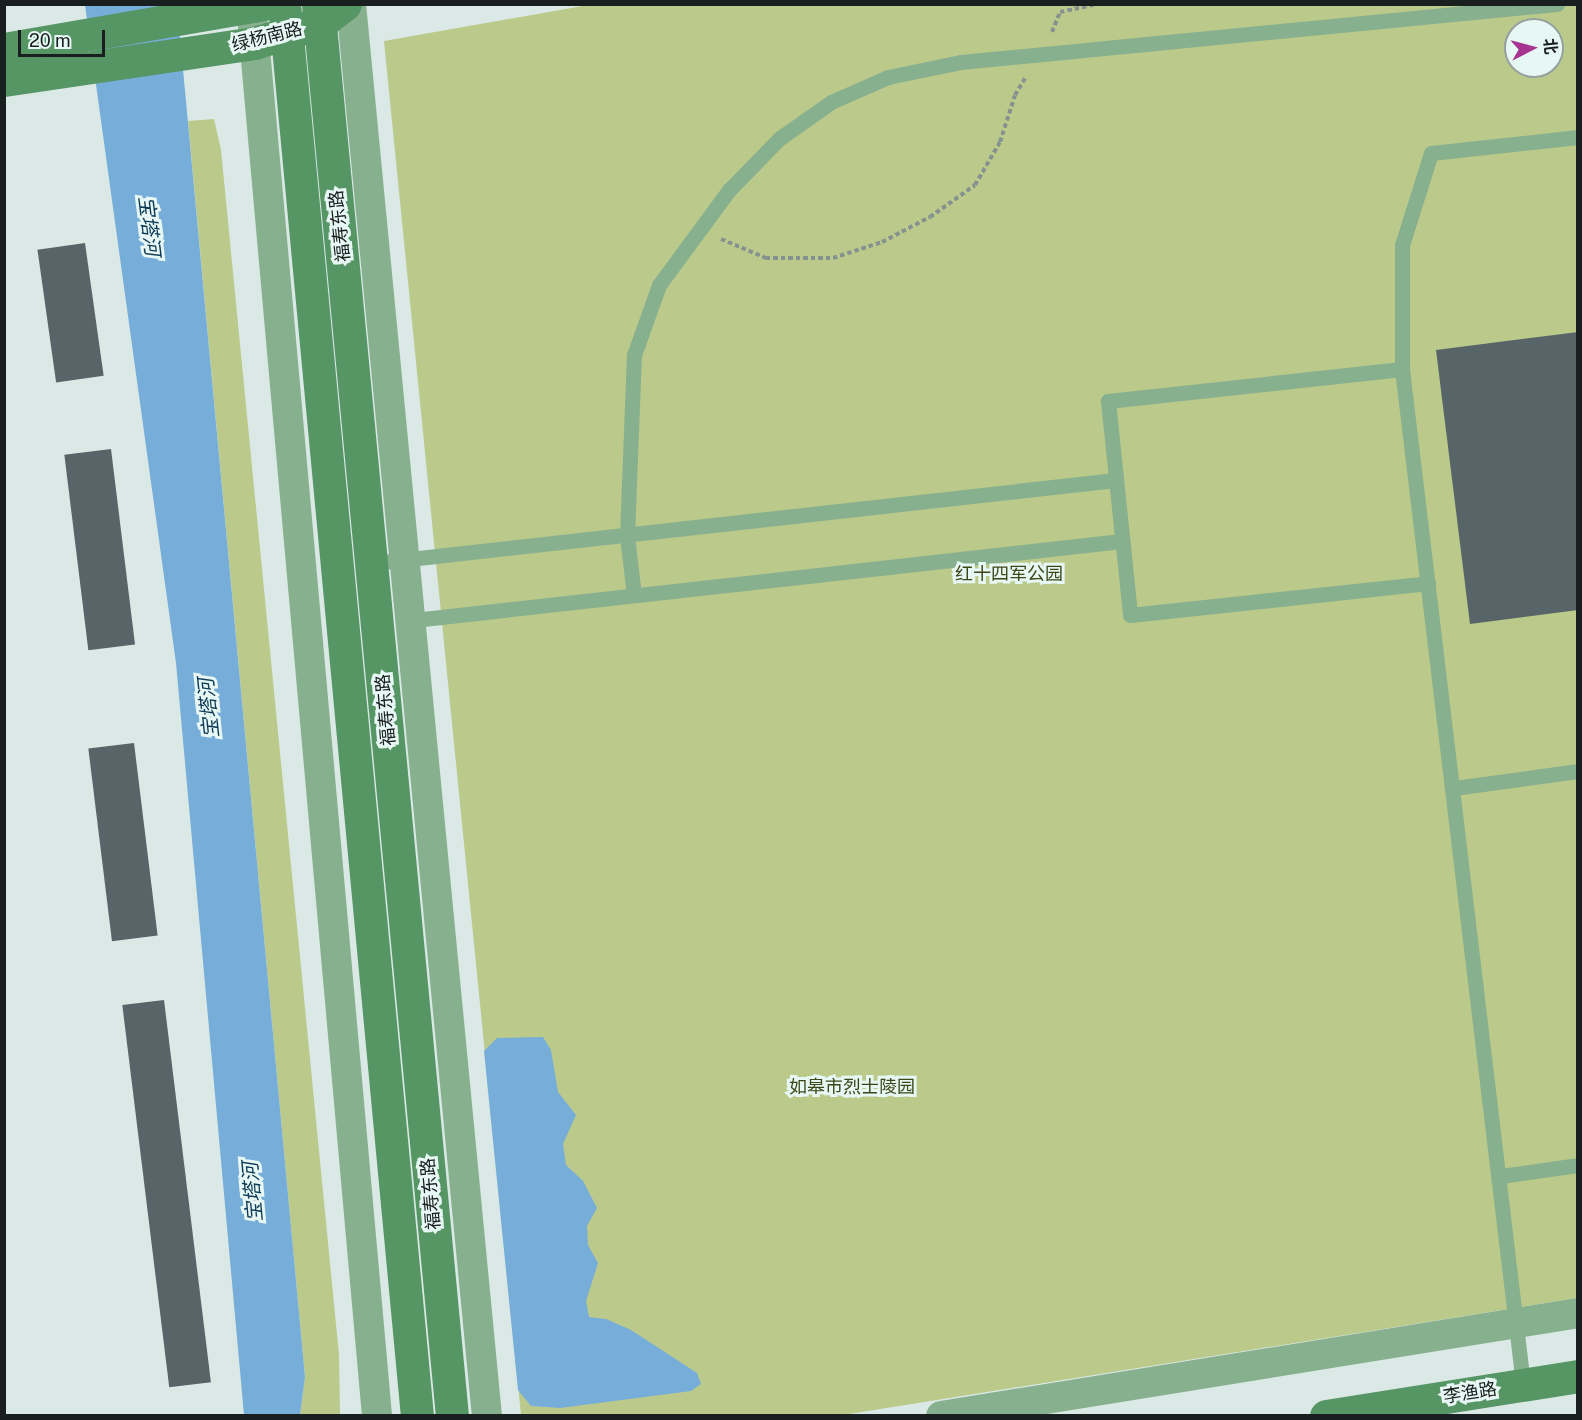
<!DOCTYPE html>
<meta charset="utf-8">
<style>
body{margin:0}
#map{position:relative;width:1582px;height:1420px;overflow:hidden;background:#dae9e6;font-family:"Public Sans","Noto Sans SC",sans-serif}
div>[style]{position:absolute}
.green>*{inset:0;background:#bbc98b}
.water>*{inset:0;background:#76add9}
.building>*{inset:0;background:#586568;transform-origin:0 0}
.path>*{height:4px;margin-top:-2px;transform-origin:0;background:repeating-linear-gradient(90deg,#86928f 0 4.5px,transparent 0 7.5px)}
.lane>*{height:15px;margin:-7.5px;padding:0 7.5px;transform-origin:7.5px;border-radius:7.5px;background:#87b08e}
.street>*{height:30px;margin:-15px;padding:0 15px;transform-origin:15px;border-radius:15px;background:#87b08e}
.secondary>*{height:33px;margin:-16.5px;padding:0 16.5px;transform-origin:16.5px;border-radius:16.5px;background:#569564}
span{translate:-50% -50%;white-space:nowrap;text-align:center;line-height:1.15;-webkit-text-stroke:6px #e7f7f3;paint-order:stroke}
.street-label{font-size:18px;color:#191f1e}
.park-label{font-size:18px;color:#3d4617}
.water-label{font-size:20px;color:#0e3a57;font-style:italic}
.frame{position:absolute;inset:0;border:6px solid #191f1e;pointer-events:none}
.north{position:absolute;left:1504px;top:18px;width:60px;height:60px;box-sizing:border-box;background:#e7f7f3;border:2px solid #95a19e;border-radius:50%;rotate:84deg;font-size:16px;font-weight:700;line-height:24px;text-align:center;color:#191f1e}
.north::after{content:'';display:block;margin:auto;width:21px;height:27px;background:#a63490;clip-path:polygon(50% 0,100% 100%,50% 72%,0 100%)}
.scale{position:absolute;left:18px;top:30px;width:87px;height:27px;box-sizing:border-box;border:3px solid #191f1e;border-top:0;padding-left:8px;font-size:18px;line-height:21px;white-space:nowrap;color:#191f1e;-webkit-text-stroke:4px #e7f7f3;paint-order:stroke}
</style>
<div id="map">
<div class="green">
<div style="clip-path:polygon(evenodd,594px 4px,1577px 5px,1577px 1298px,843px 1415px,521px 1415px,384px 41px,594px 4px,1516px 30px,1552px 30px,1552px 66px,1516px 66px,1516px 30px)"></div>
<div style="clip-path:polygon(214px 119px,221px 150px,339px 1355px,340px 1415px,300px 1415px,305px 1377px,188px 121px)"></div>
</div>
<div class="water">
<div style="clip-path:polygon(85px 5px,177px 5px,305px 1377px,300px 1415px,244px 1415px,176px 663px)"></div>
<div style="clip-path:polygon(543px 1037px,551px 1050px,558px 1092px,576px 1115px,563px 1144px,566px 1165px,583px 1181px,597px 1208px,587px 1226px,588px 1245px,598px 1263px,586px 1301px,589px 1317px,606px 1319px,631px 1330px,697px 1373px,701px 1384px,691px 1391px,560px 1408px,531px 1406px,518px 1390px,484px 1051px,497px 1038px)"></div>
</div>
<div class="building">
<div style="left:85px;top:243px;width:134px;height:48px;rotate:82deg"></div>
<div style="clip-path:polygon(1578px 332px,1578px 610px,1470px 624px,1436px 350px)"></div>
<div style="left:111px;top:449px;width:197px;height:47px;rotate:83deg"></div>
<div style="left:134px;top:743px;width:194px;height:46px;rotate:83deg"></div>
<div style="left:164px;top:1000px;width:385px;height:42px;rotate:83deg"></div>
</div>
<div class="path">
<div style="left:1052px;top:32px;width:22px;rotate:-68deg"></div>
<div style="left:1060px;top:12px;width:38px;rotate:-12deg"></div>
<div style="left:721px;top:239px;width:49px;rotate:22.9deg"></div>
<div style="left:766px;top:258px;width:67px"></div>
<div style="left:833px;top:258px;width:52px;rotate:-18.1deg"></div>
<div style="left:882px;top:242px;width:54px;rotate:-27.5deg"></div>
<div style="left:930px;top:217px;width:55px;rotate:-35.4deg"></div>
<div style="left:975px;top:185px;width:50px;rotate:-59.8deg"></div>
<div style="left:1000px;top:142px;width:49px;rotate:-72.3deg"></div>
<div style="left:1015px;top:95px;width:21px;rotate:-59deg"></div>
</div>
<div class="lane">
<div style="left:1402px;top:369px;width:296px;rotate:173.8deg"></div>
<div style="left:1108px;top:401px;width:215px;rotate:84.1deg"></div>
<div style="left:1130px;top:615px;width:300px;rotate:-6.1deg"></div>
<div style="left:374px;top:563px;width:746px;rotate:-6.39deg"></div>
<div style="left:634px;top:595px;width:59px;rotate:-96.8deg"></div>
<div style="left:627px;top:536px;width:181px;rotate:-87.8deg"></div>
<div style="left:634px;top:355px;width:74px;rotate:-70.3deg"></div>
<div style="left:659px;top:285px;width:118px;rotate:-53.6deg"></div>
<div style="left:729px;top:190px;width:73px;rotate:-45.6deg"></div>
<div style="left:780px;top:138px;width:62px;rotate:-35.2deg"></div>
<div style="left:831px;top:102px;width:62px;rotate:-23.7deg"></div>
<div style="left:888px;top:77px;width:75px;rotate:-11.6deg"></div>
<div style="left:961px;top:62px;width:599px;rotate:-5.56deg"></div>
<div style="left:405px;top:621px;width:721px;rotate:-6.37deg"></div>
<div style="left:1454px;top:788px;width:125px;rotate:-7.8deg"></div>
<div style="left:1501px;top:1176px;width:78px;rotate:-8.1deg"></div>
<div style="left:1523px;top:1384px;width:1022px;rotate:-96.8deg"></div>
<div style="left:1402px;top:369px;width:124px;rotate:-90deg"></div>
<div style="left:1402px;top:245px;width:96px;rotate:-72.5deg"></div>
<div style="left:1431px;top:153px;width:148px;rotate:-6.2deg"></div>
</div>
<div class="street">
<div style="left:251px;top:4px;width:1418px;rotate:84.9deg"></div>
<div style="left:351px;top:4px;width:1419px;rotate:84.5deg"></div>
<div style="left:941px;top:1416px;width:645px;rotate:-9.18deg"></div>
</div>
<div class="secondary">
<div style="left:284px;top:4px;width:1418px;rotate:84.62deg"></div>
<div style="left:318px;top:4px;width:1418px;rotate:84.58deg"></div>
<div style="left:4px;top:49px;width:264px;rotate:-9.8deg"></div>
<div style="left:4px;top:80px;width:253px;rotate:-8.4deg"></div>
<div style="left:254px;top:43px;width:69px;rotate:-16.9deg"></div>
<div style="left:320px;top:23px;width:31px;rotate:-37deg"></div>
<div style="left:1326px;top:1416px;width:255px;rotate:-9deg"></div>
</div>
<div class="street-label">
<span style="left:267px;top:37px;rotate:-14deg">绿杨南路</span>
<span style="left:340px;top:226px;rotate:-96deg">福寿东路</span>
<span style="left:386px;top:710px;rotate:-95deg">福寿东路</span>
<span style="left:431px;top:1194px;rotate:-95deg">福寿东路</span>
<span style="left:1470px;top:1393px;rotate:-9deg">李渔路</span>
</div>
<div class="park-label">
<span style="left:1009px;top:574px">红十四军公园</span>
<span style="left:852px;top:1087px">如皋市烈士陵园</span>
</div>
<div class="water-label">
<span style="left:149px;top:226px;rotate:83deg">宝塔河</span>
<span style="left:209px;top:708px;rotate:-96deg">宝塔河</span>
<span style="left:253px;top:1192px;rotate:-95deg">宝塔河</span>
</div>
<div class="frame"></div>
<div class="north">北</div>
<div class="scale">20 m</div>
</div>
